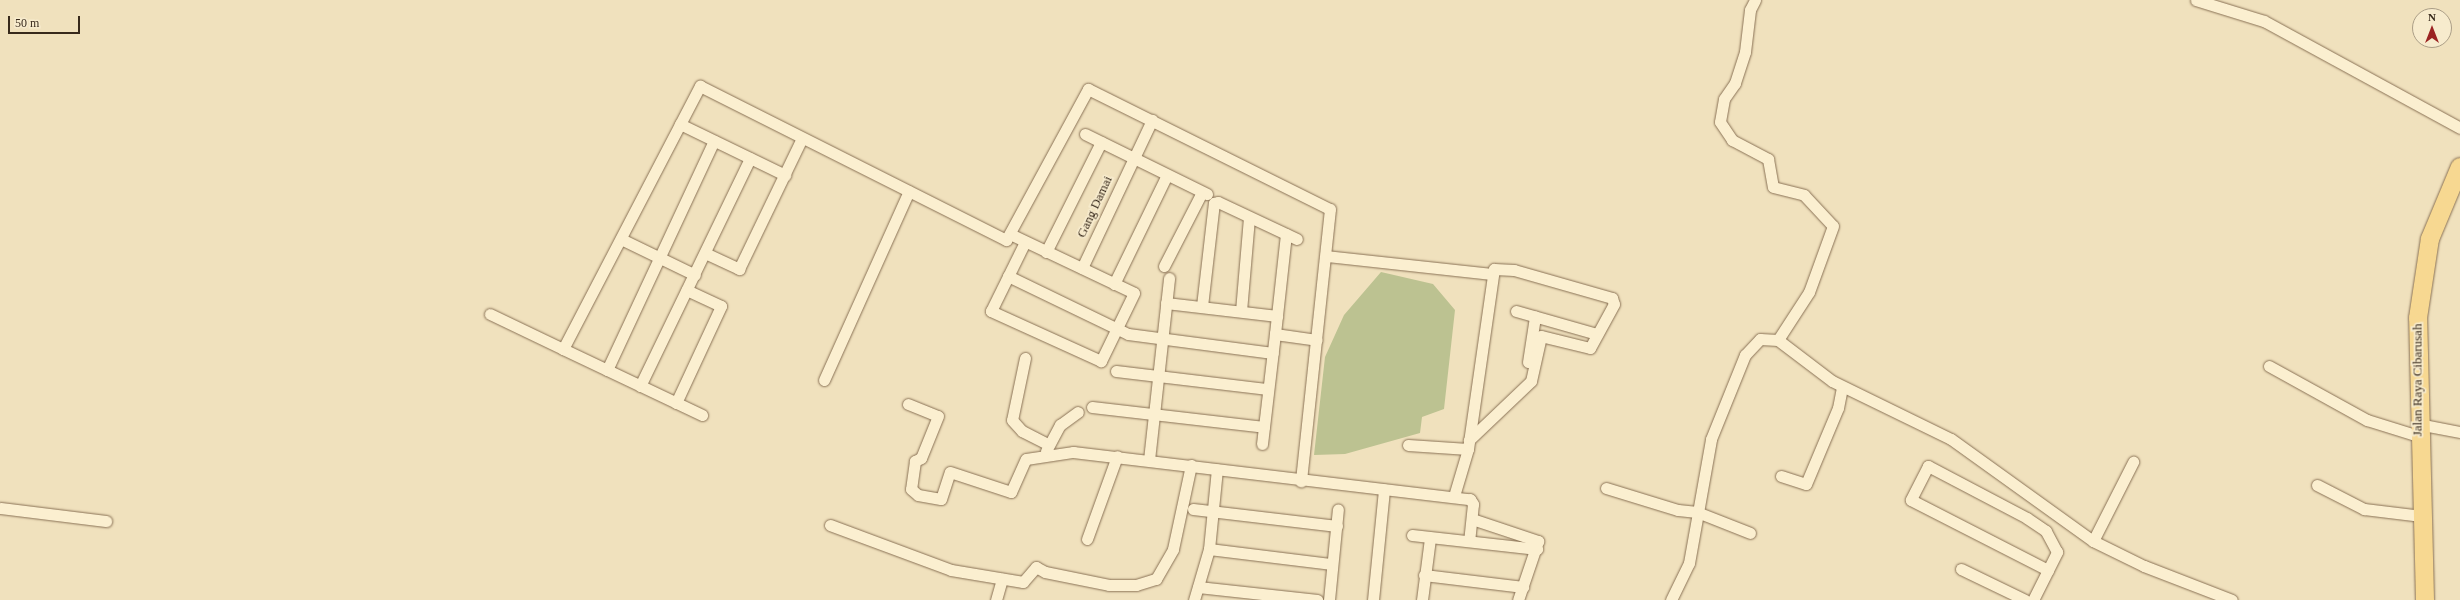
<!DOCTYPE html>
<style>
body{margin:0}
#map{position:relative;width:2460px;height:600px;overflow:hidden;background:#f0e1bd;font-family:Georgia,serif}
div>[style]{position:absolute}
.cemetery>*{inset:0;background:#bcc291}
.roads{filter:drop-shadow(0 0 1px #897155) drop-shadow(0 0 1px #897155)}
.street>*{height:11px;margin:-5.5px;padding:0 5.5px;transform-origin:5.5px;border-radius:5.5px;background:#fbefd0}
.primary>*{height:18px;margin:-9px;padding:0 9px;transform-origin:9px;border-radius:9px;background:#f7d891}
span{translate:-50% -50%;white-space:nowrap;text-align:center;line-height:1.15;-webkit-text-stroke:3.5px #f7ebcd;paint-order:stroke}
.street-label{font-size:13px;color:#37291b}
.north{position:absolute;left:2412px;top:8px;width:40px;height:40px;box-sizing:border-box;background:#f7ebcd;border:1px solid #aa9d86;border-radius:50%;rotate:0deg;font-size:11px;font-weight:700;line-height:16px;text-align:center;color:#37291b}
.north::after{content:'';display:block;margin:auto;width:14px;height:18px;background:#9b2322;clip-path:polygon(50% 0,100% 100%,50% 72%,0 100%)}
.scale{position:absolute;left:8px;top:16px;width:72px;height:18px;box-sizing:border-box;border:2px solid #37291b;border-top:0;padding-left:5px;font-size:12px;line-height:14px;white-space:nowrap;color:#37291b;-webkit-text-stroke:3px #f7ebcd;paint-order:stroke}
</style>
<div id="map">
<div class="cemetery">
<div style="clip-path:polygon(1381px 272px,1433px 284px,1455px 310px,1444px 409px,1422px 417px,1420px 433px,1345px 454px,1314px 455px,1325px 357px,1344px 315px)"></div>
</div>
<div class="roads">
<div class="street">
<div style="left:1755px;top:0;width:11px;rotate:117deg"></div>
<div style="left:1750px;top:10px;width:42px;rotate:96.8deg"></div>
<div style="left:1745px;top:52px;width:33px;rotate:108deg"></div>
<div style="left:1735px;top:83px;width:19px;rotate:125deg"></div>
<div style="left:1724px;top:99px;width:23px;rotate:100deg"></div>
<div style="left:1720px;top:122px;width:22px;rotate:56deg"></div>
<div style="left:1732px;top:140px;width:41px;rotate:27.8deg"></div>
<div style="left:1768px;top:159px;width:28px;rotate:80deg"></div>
<div style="left:1773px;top:187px;width:32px;rotate:14deg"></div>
<div style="left:1804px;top:195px;width:42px;rotate:46.9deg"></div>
<div style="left:1833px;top:226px;width:70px;rotate:110deg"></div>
<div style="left:1809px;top:292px;width:57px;rotate:122.9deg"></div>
<div style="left:2196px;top:0;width:71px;rotate:17.2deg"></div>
<div style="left:2264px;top:21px;width:223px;rotate:28.6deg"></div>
<div style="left:680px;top:124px;width:117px;rotate:25.9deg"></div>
<div style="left:1085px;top:134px;width:136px;rotate:26.2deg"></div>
<div style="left:1010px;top:234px;width:137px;rotate:25.4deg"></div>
<div style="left:1134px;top:293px;width:76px;rotate:115.9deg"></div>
<div style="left:1101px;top:361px;width:121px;rotate:-155.6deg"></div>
<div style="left:991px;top:311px;width:77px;rotate:-63.8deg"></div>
<div style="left:1286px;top:234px;width:101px;rotate:96.3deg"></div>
<div style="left:1275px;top:334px;width:42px;rotate:8.1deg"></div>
<div style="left:621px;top:239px;width:82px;rotate:25.9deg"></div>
<div style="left:1046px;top:252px;width:123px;rotate:-63.4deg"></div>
<div style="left:705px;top:253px;width:38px;rotate:25deg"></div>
<div style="left:739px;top:269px;width:145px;rotate:-64.3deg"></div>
<div style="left:1326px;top:256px;width:166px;rotate:6.2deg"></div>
<div style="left:1164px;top:266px;width:83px;rotate:-62.8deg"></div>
<div style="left:1082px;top:268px;width:164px;rotate:-64.7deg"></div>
<div style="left:1008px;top:276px;width:133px;rotate:25.8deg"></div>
<div style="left:1128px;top:334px;width:146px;rotate:7.5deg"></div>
<div style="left:1114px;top:284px;width:121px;rotate:-64.1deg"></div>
<div style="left:1166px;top:303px;width:112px;rotate:6.7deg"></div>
<div style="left:1202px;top:306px;width:104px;rotate:-83.4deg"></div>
<div style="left:1214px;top:203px;width:4px;rotate:-14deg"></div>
<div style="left:1218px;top:202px;width:87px;rotate:25.1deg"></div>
<div style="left:1241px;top:311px;width:94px;rotate:-85.1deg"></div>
<div style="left:1516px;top:311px;width:84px;rotate:15.9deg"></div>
<div style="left:490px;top:314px;width:81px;rotate:25.6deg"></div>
<div style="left:563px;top:349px;width:297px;rotate:-62.5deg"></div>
<div style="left:700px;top:86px;width:343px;rotate:26.7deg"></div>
<div style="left:1006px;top:240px;width:172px;rotate:-61.5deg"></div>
<div style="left:1088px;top:89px;width:270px;rotate:26.4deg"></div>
<div style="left:1330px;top:209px;width:274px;rotate:96.1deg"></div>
<div style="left:563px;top:349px;width:154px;rotate:25.4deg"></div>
<div style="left:1025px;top:358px;width:63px;rotate:101.8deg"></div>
<div style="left:1012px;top:420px;width:15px;rotate:48deg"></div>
<div style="left:1022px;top:431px;width:30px;rotate:27deg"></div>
<div style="left:1528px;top:362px;width:46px;rotate:-81.2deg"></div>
<div style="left:2269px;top:366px;width:112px;rotate:28.9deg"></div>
<div style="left:2367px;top:420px;width:53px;rotate:17.4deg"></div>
<div style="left:607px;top:370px;width:253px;rotate:-65deg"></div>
<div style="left:1116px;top:371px;width:153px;rotate:6.8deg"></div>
<div style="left:824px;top:380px;width:207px;rotate:-65.8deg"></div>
<div style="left:640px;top:386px;width:253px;rotate:-64.2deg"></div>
<div style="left:676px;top:403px;width:107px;rotate:-65.1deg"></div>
<div style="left:721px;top:306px;width:38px;rotate:-155deg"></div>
<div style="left:908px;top:404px;width:32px;rotate:22deg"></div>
<div style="left:938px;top:416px;width:45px;rotate:112deg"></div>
<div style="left:921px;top:458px;width:7px;rotate:153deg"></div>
<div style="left:915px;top:461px;width:28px;rotate:98deg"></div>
<div style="left:911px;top:489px;width:9px;rotate:41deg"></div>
<div style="left:918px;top:495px;width:23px;rotate:10deg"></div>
<div style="left:941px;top:499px;width:28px;rotate:-72deg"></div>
<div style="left:950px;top:472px;width:64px;rotate:18.2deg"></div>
<div style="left:1011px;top:492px;width:36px;rotate:-66deg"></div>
<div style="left:1026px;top:459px;width:48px;rotate:-8.5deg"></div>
<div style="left:1073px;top:452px;width:400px;rotate:6.8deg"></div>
<div style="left:1470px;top:499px;width:6px;rotate:59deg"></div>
<div style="left:1473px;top:504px;width:37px;rotate:96deg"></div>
<div style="left:1092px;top:407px;width:173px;rotate:6.6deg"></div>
<div style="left:2418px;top:424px;width:43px;rotate:10.8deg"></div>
<div style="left:1262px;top:444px;width:111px;rotate:-83.3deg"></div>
<div style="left:1408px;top:445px;width:60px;rotate:3.8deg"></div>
<div style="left:1468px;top:449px;width:182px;rotate:-81.8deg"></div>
<div style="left:1494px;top:269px;width:20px;rotate:3deg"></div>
<div style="left:1514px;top:270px;width:102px;rotate:15.9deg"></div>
<div style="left:1612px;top:298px;width:6px;rotate:72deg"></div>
<div style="left:1614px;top:304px;width:50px;rotate:118.6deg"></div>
<div style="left:1590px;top:348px;width:50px;rotate:-166.2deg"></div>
<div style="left:1541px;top:336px;width:46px;rotate:102.5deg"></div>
<div style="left:1531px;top:381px;width:86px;rotate:136.4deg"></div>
<div style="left:1046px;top:451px;width:30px;rotate:-62deg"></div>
<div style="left:1060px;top:425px;width:22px;rotate:-36deg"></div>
<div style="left:1149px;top:460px;width:183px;rotate:-83.7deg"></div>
<div style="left:1781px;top:476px;width:26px;rotate:18deg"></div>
<div style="left:1806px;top:484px;width:82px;rotate:-67.2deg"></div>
<div style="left:1838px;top:408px;width:21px;rotate:-79deg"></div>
<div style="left:2317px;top:485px;width:53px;rotate:27.1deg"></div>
<div style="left:2364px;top:509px;width:58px;rotate:6.9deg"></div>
<div style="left:1606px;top:488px;width:75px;rotate:17deg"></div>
<div style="left:1678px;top:510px;width:19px;rotate:6deg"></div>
<div style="left:1697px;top:512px;width:57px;rotate:21.6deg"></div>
<div style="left:1454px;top:496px;width:49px;rotate:-73.4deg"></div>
<div style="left:0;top:508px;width:107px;rotate:7deg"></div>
<div style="left:1193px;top:509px;width:145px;rotate:6.7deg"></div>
<div style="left:1472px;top:519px;width:70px;rotate:18.4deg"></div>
<div style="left:1538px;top:541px;width:62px;rotate:108.7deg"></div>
<div style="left:830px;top:525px;width:129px;rotate:20.4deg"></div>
<div style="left:951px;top:570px;width:73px;rotate:9.5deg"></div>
<div style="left:1023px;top:582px;width:20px;rotate:-49deg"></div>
<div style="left:1036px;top:567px;width:10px;rotate:29deg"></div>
<div style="left:1045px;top:572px;width:65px;rotate:11.5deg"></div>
<div style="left:1109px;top:585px;width:27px"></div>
<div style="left:1136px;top:585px;width:21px;rotate:-17deg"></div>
<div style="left:1156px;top:579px;width:34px;rotate:-60deg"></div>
<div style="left:1173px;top:549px;width:86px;rotate:-77.9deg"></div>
<div style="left:1412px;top:535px;width:126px;rotate:6.4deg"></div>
<div style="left:1087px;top:539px;width:88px;rotate:-70.1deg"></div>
<div style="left:2093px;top:541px;width:57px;rotate:26.1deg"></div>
<div style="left:2144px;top:566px;width:94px;rotate:21.1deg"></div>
<div style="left:1209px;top:549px;width:124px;rotate:7deg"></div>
<div style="left:1961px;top:569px;width:71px;rotate:25.8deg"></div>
<div style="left:1424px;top:575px;width:100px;rotate:6.9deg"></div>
<div style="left:1198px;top:587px;width:120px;rotate:6.2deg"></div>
<div style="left:996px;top:600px;width:22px;rotate:-74deg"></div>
<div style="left:1194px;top:600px;width:53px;rotate:-73.6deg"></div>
<div style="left:1209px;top:549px;width:80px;rotate:-84.3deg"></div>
<div style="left:1329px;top:600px;width:91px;rotate:-84.4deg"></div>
<div style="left:1373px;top:600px;width:111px;rotate:-84.3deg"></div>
<div style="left:1422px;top:600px;width:63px;rotate:-82.6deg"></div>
<div style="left:1671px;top:600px;width:41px;rotate:-64.1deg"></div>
<div style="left:1689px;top:563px;width:126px;rotate:-79.9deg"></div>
<div style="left:1711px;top:439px;width:91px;rotate:-68deg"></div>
<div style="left:1745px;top:355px;width:22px;rotate:-47deg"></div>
<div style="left:1760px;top:339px;width:18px;rotate:3deg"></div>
<div style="left:1778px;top:340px;width:68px;rotate:37.2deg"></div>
<div style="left:1832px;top:381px;width:132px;rotate:26deg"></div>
<div style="left:1951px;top:439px;width:175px;rotate:35.7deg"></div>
<div style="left:2093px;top:541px;width:89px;rotate:-63.1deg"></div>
<div style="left:2033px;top:600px;width:54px;rotate:-63.4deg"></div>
<div style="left:2057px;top:552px;width:24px;rotate:-118deg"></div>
<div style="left:2046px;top:531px;width:23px;rotate:-146deg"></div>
<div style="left:2027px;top:518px;width:112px;rotate:-152.3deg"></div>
<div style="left:1928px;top:466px;width:38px;rotate:117deg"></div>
<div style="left:1911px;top:500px;width:154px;rotate:27.1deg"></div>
</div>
<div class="primary">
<div style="left:2425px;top:600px;width:282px;rotate:-91.4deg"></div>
<div style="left:2418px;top:318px;width:80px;rotate:-81.4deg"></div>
<div style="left:2430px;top:239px;width:78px;rotate:-67.4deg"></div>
</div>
</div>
<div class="street-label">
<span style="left:1095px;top:207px;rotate:-65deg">Gang Damai</span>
<span style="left:2418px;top:380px;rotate:-90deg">Jalan Raya Cibarusah</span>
</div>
<div class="north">N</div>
<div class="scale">50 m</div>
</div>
